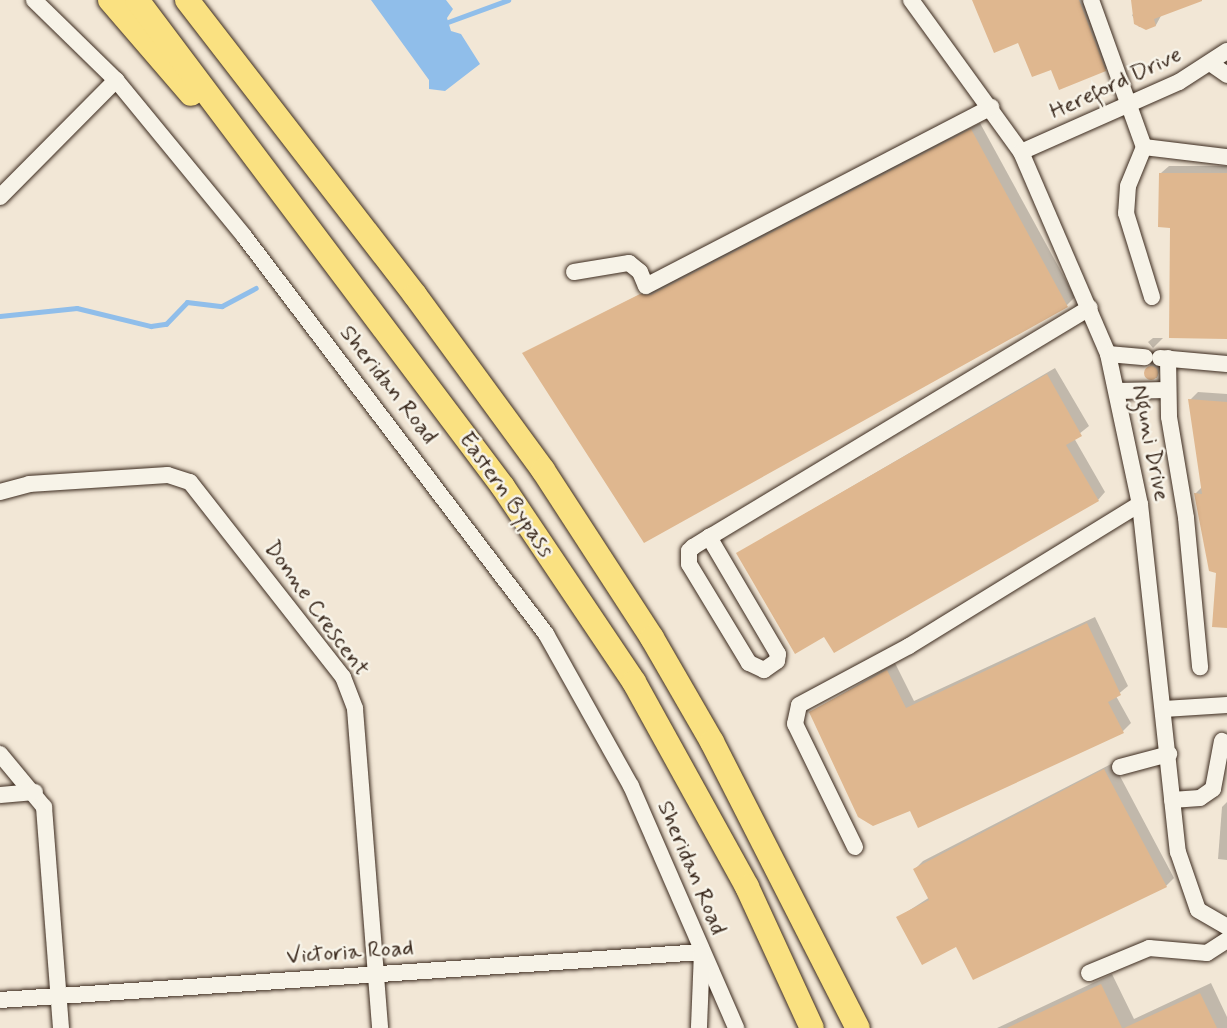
<!DOCTYPE html>
<style>
body{margin:0}
#map{position:relative;width:1227px;height:1028px;overflow:hidden;background:#f2e7d6;font-family:Mynerve,sans-serif}
div>[style]{position:absolute}
.water>*{inset:0;background:#90beea}
.shadow>*{inset:0;background:#0003}
.stream>*{height:4.5px;margin:-2.25px;padding:0 2.25px;transform-origin:2.25px;border-radius:2.25px;background:#90beea}
.building>*{inset:0;background:#dfb78f}
.round{border-radius:50%}
.roads{filter:drop-shadow(0 0 2px #3b2a1e) drop-shadow(0 0 2px #3b2a1e)}
.minor>*{height:16px;margin:-8px;padding:0 8px;transform-origin:8px;border-radius:8px;background:#f7f3e8}
.highway>*{height:24px;margin:-12px;padding:0 12px;transform-origin:12px;border-radius:12px;background:#fae181}
span{translate:-50% -50%;white-space:nowrap;text-align:center;line-height:1.15;-webkit-text-stroke:5px #f7f3e8;paint-order:stroke}
.street-label{font-size:23px;color:#3b2a1e}
</style>
<div id="map">
<div class="water">
<div style="clip-path:polygon(371px 0,446px 0,453px 9px,447px 18px,451px 31px,461px 34px,480px 64px,445px 91px,429px 89px,429px 80px)"></div>
</div>
<div class="shadow">
<div style="clip-path:polygon(973px 0,1088px 0,1112px 62px,1105px 70px,1052px 67px)"></div>
<div style="clip-path:polygon(1133px 0,1190px 0,1162px 14px,1156px 25px,1139px 27px,1132px 15px,1137px 11px)"></div>
<div style="clip-path:polygon(980px 123px,1075px 297px,1067px 305px,524px 353px)"></div>
<div style="clip-path:polygon(1169px 166px,1227px 166px,1227px 337px,1171px 226px,1161px 173px)"></div>
<div style="clip-path:polygon(1153px 338px,1163px 338px,1153px 348px,1148px 342px)"></div>
<div style="clip-path:polygon(1151px 363px,1162px 364px,1157px 378px,1145px 377px)"></div>
<div style="clip-path:polygon(1055px 368px,1089px 426px,1074px 438px,1105px 492px,1098px 500px,825px 635px,738px 553px)"></div>
<div style="clip-path:polygon(1198px 392px,1227px 394px,1227px 627px,1218px 571px,1195px 494px,1203px 486px,1190px 400px)"></div>
<div style="clip-path:polygon(1095px 617px,1128px 686px,1116px 696px,1131px 723px,1123px 731px,919px 825px,911px 809px,811px 712px,895px 663px,914px 701px)"></div>
<div style="clip-path:polygon(1113px 763px,1174px 878px,1166px 886px,957px 944px,899px 917px,930px 897px,915px 869px,923px 861px)"></div>
<div style="clip-path:polygon(1227px 802px,1227px 860px,1218px 859px,1222px 807px)"></div>
<div style="clip-path:polygon(1112px 974px,1134px 1019px,1211px 983px,1227px 1017px,1227px 1028px,997px 1028px)"></div>
</div>
<div class="stream">
<div style="left:448px;top:22px;width:64px;rotate:-20.1deg"></div>
<div style="left:0;top:316px;width:77px;rotate:-5.9deg"></div>
<div style="left:77px;top:308px;width:76px;rotate:13.7deg"></div>
<div style="left:151px;top:326px;width:15px;rotate:-8deg"></div>
<div style="left:166px;top:324px;width:30px;rotate:-46deg"></div>
<div style="left:187px;top:302px;width:35px;rotate:7deg"></div>
<div style="left:222px;top:306px;width:38px;rotate:-28deg"></div>
</div>
<div class="building">
<div style="clip-path:polygon(972px 0,1079px 0,1106px 71px,1059px 90px,1051px 70px,1032px 77px,1018px 43px,994px 53px)"></div>
<div style="clip-path:polygon(1131px 0,1202px 0,1202px 1px,1154px 19px,1156px 26px,1146px 30px,1134px 24px)"></div>
<div style="clip-path:polygon(971px 129px,1068px 307px,644px 543px,522px 353px,640px 294px,651px 295px)"></div>
<div style="clip-path:polygon(1159px 173px,1227px 173px,1227px 339px,1169px 338px,1170px 228px,1158px 227px)"></div>
<div class="round" style="left:1144px;top:366px;width:14px;height:14px"></div>
<div style="clip-path:polygon(1047px 374px,1082px 436px,1066px 445px,1099px 501px,834px 653px,824px 637px,795px 654px,736px 553px)"></div>
<div style="clip-path:polygon(1188px 399px,1227px 402px,1227px 628px,1212px 627px,1216px 573px,1209px 571px,1194px 493px,1202px 494px)"></div>
<div style="clip-path:polygon(1087px 623px,1121px 695px,1108px 702px,1124px 733px,918px 828px,910px 811px,873px 826px,858px 817px,809px 712px,887px 670px,906px 708px)"></div>
<div style="clip-path:polygon(1104px 769px,1167px 887px,973px 980px,956px 947px,922px 965px,896px 917px,929px 900px,913px 869px)"></div>
<div style="clip-path:polygon(1101px 984px,1122px 1028px,1007px 1028px)"></div>
<div style="clip-path:polygon(1200px 993px,1217px 1028px,1124px 1028px)"></div>
</div>
<div class="roads">
<div class="minor">
<div style="left:34px;top:0;width:115px;rotate:44.3deg"></div>
<div style="left:116px;top:80px;width:202px;rotate:50.6deg"></div>
<div style="left:244px;top:236px;width:500px;rotate:52.8deg"></div>
<div style="left:546px;top:634px;width:174px;rotate:60.8deg"></div>
<div style="left:631px;top:786px;width:264px;rotate:66.5deg"></div>
<div style="left:911px;top:0;width:188px;rotate:54.1deg"></div>
<div style="left:1021px;top:152px;width:220px;rotate:66.7deg"></div>
<div style="left:1108px;top:354px;width:153px;rotate:78deg"></div>
<div style="left:1140px;top:504px;width:350px;rotate:83.8deg"></div>
<div style="left:1178px;top:852px;width:61px;rotate:71deg"></div>
<div style="left:1198px;top:910px;width:34px;rotate:30deg"></div>
<div style="left:1091px;top:0;width:156px;rotate:70.2deg"></div>
<div style="left:1144px;top:147px;width:84px;rotate:6.9deg"></div>
<div style="left:1210px;top:63px;width:21px;rotate:35deg"></div>
<div style="left:1144px;top:147px;width:42px;rotate:112.3deg"></div>
<div style="left:1128px;top:186px;width:27px;rotate:94deg"></div>
<div style="left:1126px;top:213px;width:88px;rotate:72.8deg"></div>
<div style="left:1021px;top:152px;width:173px;rotate:-23.9deg"></div>
<div style="left:1179px;top:82px;width:57px;rotate:-32.9deg"></div>
<div style="left:0;top:197px;width:165px;rotate:-45.2deg"></div>
<div style="left:574px;top:272px;width:56px;rotate:-9.3deg"></div>
<div style="left:629px;top:263px;width:14px;rotate:39deg"></div>
<div style="left:640px;top:272px;width:15px;rotate:67deg"></div>
<div style="left:646px;top:286px;width:389px;rotate:-27.4deg"></div>
<div style="left:1108px;top:354px;width:37px;rotate:5deg"></div>
<div style="left:1160px;top:358px;width:67px;rotate:5.1deg"></div>
<div style="left:1168px;top:358px;width:59px;rotate:89deg"></div>
<div style="left:1169px;top:417px;width:102px;rotate:80.4deg"></div>
<div style="left:1186px;top:518px;width:150px;rotate:84.6deg"></div>
<div style="left:1117px;top:391px;width:50px;rotate:-1.1deg"></div>
<div style="left:0;top:492px;width:30px;rotate:-15deg"></div>
<div style="left:29px;top:484px;width:139px;rotate:-3.7deg"></div>
<div style="left:168px;top:475px;width:23px;rotate:18deg"></div>
<div style="left:190px;top:482px;width:248px;rotate:51.9deg"></div>
<div style="left:343px;top:677px;width:34px;rotate:69deg"></div>
<div style="left:355px;top:709px;width:320px;rotate:85.5deg"></div>
<div style="left:709px;top:537px;width:136px;rotate:59.5deg"></div>
<div style="left:778px;top:654px;width:7px;rotate:98deg"></div>
<div style="left:777px;top:661px;width:16px;rotate:145deg"></div>
<div style="left:764px;top:670px;width:17px;rotate:-155deg"></div>
<div style="left:749px;top:663px;width:116px;rotate:-121.2deg"></div>
<div style="left:689px;top:564px;width:13px;rotate:-90deg"></div>
<div style="left:689px;top:551px;width:6px;rotate:-45deg"></div>
<div style="left:693px;top:547px;width:19px;rotate:-32deg"></div>
<div style="left:709px;top:537px;width:4px;rotate:-27deg"></div>
<div style="left:713px;top:535px;width:440px;rotate:-31.1deg"></div>
<div style="left:1164px;top:709px;width:63px;rotate:-3.6deg"></div>
<div style="left:0;top:754px;width:69px;rotate:50.3deg"></div>
<div style="left:44px;top:807px;width:222px;rotate:85.6deg"></div>
<div style="left:1120px;top:767px;width:51px;rotate:-14.9deg"></div>
<div style="left:0;top:795px;width:35px;rotate:-5deg"></div>
<div style="left:1172px;top:800px;width:28px;rotate:-4deg"></div>
<div style="left:1200px;top:798px;width:16px;rotate:-35deg"></div>
<div style="left:1213px;top:789px;width:49px;rotate:-79.4deg"></div>
<div style="left:855px;top:847px;width:137px;rotate:-116deg"></div>
<div style="left:795px;top:724px;width:19px;rotate:-78deg"></div>
<div style="left:799px;top:705px;width:125px;rotate:-28.2deg"></div>
<div style="left:909px;top:646px;width:271px;rotate:-31.6deg"></div>
<div style="left:1089px;top:973px;width:65px;rotate:-22.6deg"></div>
<div style="left:1149px;top:948px;width:58px;rotate:4.9deg"></div>
<div style="left:1207px;top:953px;width:24px;rotate:-33deg"></div>
<div style="left:0;top:1000px;width:704px;rotate:-3.91deg"></div>
<div style="left:702px;top:952px;width:76px;rotate:92.3deg"></div>
</div>
<div class="highway">
<div style="left:110px;top:0;width:124px;rotate:49.2deg"></div>
<div style="left:137px;top:0;width:609px;rotate:53.07deg"></div>
<div style="left:503px;top:487px;width:235px;rotate:56.1deg"></div>
<div style="left:634px;top:682px;width:234px;rotate:61.1deg"></div>
<div style="left:747px;top:887px;width:155px;rotate:65.3deg"></div>
<div style="left:187px;top:0;width:373px;rotate:52.3deg"></div>
<div style="left:415px;top:295px;width:217px;rotate:53.8deg"></div>
<div style="left:543px;top:470px;width:200px;rotate:57deg"></div>
<div style="left:652px;top:638px;width:120px;rotate:60deg"></div>
<div style="left:712px;top:742px;width:321px;rotate:63deg"></div>
</div>
</div>
<div class="street-label">
<span style="left:1116px;top:84px;rotate:-25deg">Hereford Drive</span>
<span style="left:388px;top:385px;rotate:52deg">Sheridan Road</span>
<span style="left:1150px;top:443px;rotate:79deg">Nguni Drive</span>
<span style="left:506px;top:495px;rotate:55deg">Eastern Bypass</span>
<span style="left:316px;top:609px;rotate:54deg">Donne Crescent</span>
<span style="left:691px;top:868px;rotate:67deg">Sheridan Road</span>
<span style="left:350px;top:953px;rotate:-4deg">Victoria Road</span>
</div>
</div>
